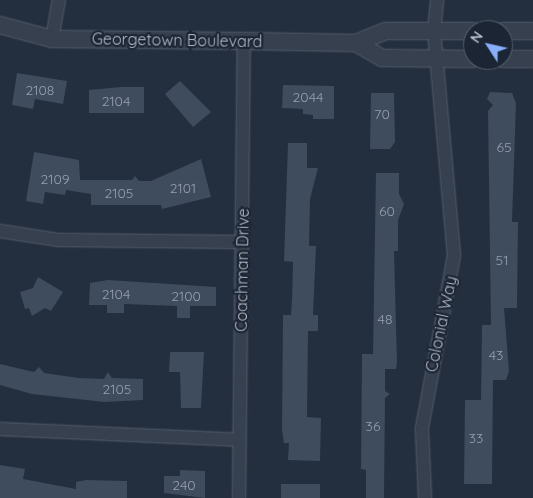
<!DOCTYPE html>
<style>
body{margin:0}
#map{position:relative;width:533px;height:498px;overflow:hidden;background:#232e3e;font-family:Quicksand,sans-serif}
div>[style]{position:absolute}
.building>*{inset:0;background:#3f4c5e;transform-origin:0 0}
.roads{filter:drop-shadow(0 0 1px #555e6c) drop-shadow(0 0 1px #555e6c)}
.minor>*{height:12px;margin:-6px;padding:0 6px;transform-origin:6px;border-radius:6px;background:#37404e}
.tertiary>*{height:16px;margin:-8px;padding:0 8px;transform-origin:8px;border-radius:8px;background:#37404e}
span{translate:-50% -50%;white-space:nowrap;text-align:center;line-height:1.15;-webkit-text-stroke:4.5px #1c2533;paint-order:stroke}
.number-label{font-size:14px;color:#969fae}
.number-label span{-webkit-text-stroke-width:0}
.street-label{font-size:16px;color:#b3bbc9}
.north{position:absolute;left:463px;top:20px;width:50px;height:50px;box-sizing:border-box;background:#1c2533;border:1px solid #58616f;border-radius:50%;rotate:305deg;font-size:14px;font-weight:700;line-height:20px;text-align:center;color:#b3bbc9}
.north::after{content:'';display:block;margin:auto;width:18px;height:22px;background:#87affa;clip-path:polygon(50% 0,100% 100%,50% 72%,0 100%)}
</style>
<div id="map">
<div class="building">
<div style="clip-path:polygon(17px 73px,67px 81px,63px 104px,35px 99px,33px 109px,12px 105px)"></div>
<div style="clip-path:polygon(180px 81px,211px 112px,193px 127px,165px 94px)"></div>
<div style="clip-path:polygon(283px 85px,334px 86px,334px 119px,313px 119px,313px 115px,303px 114px,303px 109px,282px 108px)"></div>
<div style="clip-path:polygon(121px 87px,144px 87px,144px 113px,89px 113px,89px 90px)"></div>
<div style="clip-path:polygon(490px 92px,512px 93px,516px 103px,512px 222px,518px 222px,517px 308px,504px 308px,509px 371px,506px 380px,493px 380px,492px 484px,464px 484px,465px 400px,481px 400px,482px 325px,491px 325px,488px 111px,493px 105px,487px 99px)"></div>
<div style="clip-path:polygon(371px 93px,394px 93px,395px 142px,390px 149px,370px 149px)"></div>
<div style="clip-path:polygon(288px 143px,307px 143px,307px 168px,318px 168px,310px 199px,309px 246px,316px 246px,313px 315px,318px 315px,318px 331px,308px 331px,307px 417px,321px 418px,320px 461px,288px 460px,289px 443px,284px 443px,282px 430px,283px 315px,291px 315px,292px 300px,293px 262px,284px 261px)"></div>
<div style="clip-path:polygon(34px 152px,79px 160px,80px 180px,132px 180px,135px 176px,139px 181px,151px 181px,201px 159px,211px 197px,162px 209px,161px 205px,91px 205px,91px 194px,66px 190px,65px 195px,45px 192px,43px 204px,26px 201px)"></div>
<div style="clip-path:polygon(376px 173px,399px 173px,399px 194px,404px 204px,398px 220px,398px 251px,394px 251px,397px 363px,396px 369px,385px 369px,385px 391px,390px 394px,385px 398px,384px 498px,366px 498px,366px 470px,361px 469px,362px 354px,373px 354px)"></div>
<div style="clip-path:polygon(38px 277px,63px 292px,51px 311px,45px 308px,32px 316px,29px 308px,25px 309px,20px 292px,33px 288px)"></div>
<div style="clip-path:polygon(108px 280px,216px 287px,216px 306px,190px 306px,190px 318px,177px 318px,177px 306px,124px 304px,124px 313px,107px 313px,107px 305px,89px 305px,90px 283px)"></div>
<div style="clip-path:polygon(170px 352px,204px 352px,201px 408px,181px 408px,180px 372px,169px 372px)"></div>
<div style="clip-path:polygon(0 364px,34px 372px,39px 367px,44px 373px,79px 378px,104px 379px,108px 372px,112px 378px,143px 379px,143px 400px,104px 402px,32px 394px,0 385px)"></div>
<div style="clip-path:polygon(0 465px,25px 469px,23px 479px,76px 489px,76px 482px,86px 480px,127px 481px,127px 498px,0 498px)"></div>
<div style="clip-path:polygon(180px 470px,205px 471px,205px 498px,164px 493px,164px 476px,180px 476px)"></div>
<div style="left:281px;top:484px;width:39px;height:14px"></div>
</div>
<div class="roads">
<div class="minor">
<div style="left:52px;top:39px;width:40px;rotate:-80deg"></div>
<div style="left:0;top:231px;width:60px;rotate:8.7deg"></div>
<div style="left:59px;top:240px;width:183px;rotate:0.6deg"></div>
<div style="left:0;top:429px;width:239px;rotate:2.6deg"></div>
<div style="left:239px;top:498px;width:457px;rotate:-89.4deg"></div>
<div style="left:425px;top:498px;width:70px;rotate:-92.5deg"></div>
<div style="left:422px;top:428px;width:176px;rotate:-79.5deg"></div>
<div style="left:454px;top:255px;width:226px;rotate:-95.1deg"></div>
<div style="left:434px;top:30px;width:30px;rotate:-84deg"></div>
</div>
<div class="tertiary">
<div style="left:0;top:25px;width:54px;rotate:15.1deg"></div>
<div style="left:52px;top:39px;width:192px;rotate:0.6deg"></div>
<div style="left:244px;top:41px;width:112px;rotate:1deg"></div>
<div style="left:356px;top:43px;width:32px;rotate:-22deg"></div>
<div style="left:386px;top:31px;width:87px"></div>
<div style="left:503px;top:31px;width:30px"></div>
<div style="left:356px;top:43px;width:30px;rotate:30deg"></div>
<div style="left:382px;top:58px;width:91px;rotate:0.6deg"></div>
<div style="left:503px;top:59px;width:30px"></div>
</div>
</div>
<div class="number-label">
<span style="left:40px;top:90px">2108</span>
<span style="left:308px;top:97px">2044</span>
<span style="left:116px;top:101px">2104</span>
<span style="left:382px;top:114px">70</span>
<span style="left:504px;top:147px">65</span>
<span style="left:55px;top:179px">2109</span>
<span style="left:183px;top:188px">2101</span>
<span style="left:119px;top:193px">2105</span>
<span style="left:387px;top:211px">60</span>
<span style="left:502px;top:260px">51</span>
<span style="left:116px;top:294px">2104</span>
<span style="left:186px;top:296px">2100</span>
<span style="left:385px;top:319px">48</span>
<span style="left:496px;top:355px">43</span>
<span style="left:117px;top:389px">2105</span>
<span style="left:373px;top:426px">36</span>
<span style="left:476px;top:438px">33</span>
<span style="left:184px;top:485px">240</span>
</div>
<div class="street-label">
<span style="left:177px;top:40px;rotate:1deg">Georgetown Boulevard</span>
<span style="left:242px;top:270px;rotate:-89deg">Coachman Drive</span>
<span style="left:441px;top:324px;rotate:-78deg">Colonial Way</span>
</div>
<div class="north">N</div>
</div>
